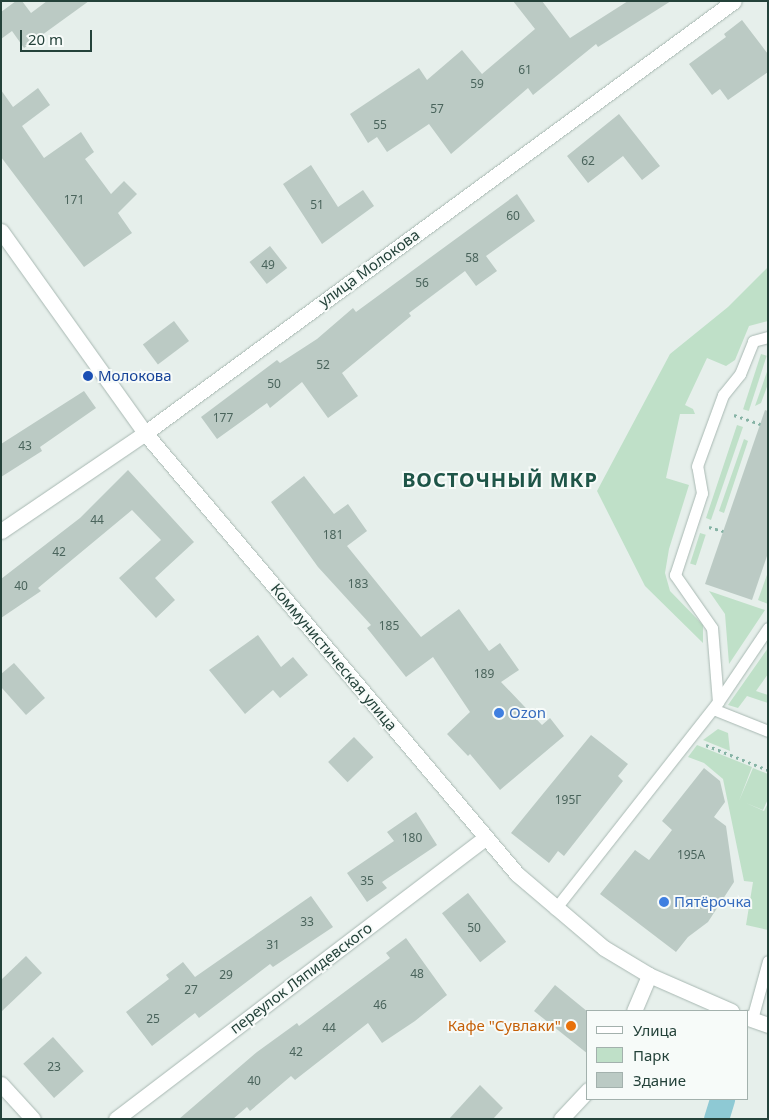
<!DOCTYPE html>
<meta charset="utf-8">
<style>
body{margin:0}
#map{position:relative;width:769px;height:1120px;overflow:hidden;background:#e6efeb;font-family:"Noto Sans",sans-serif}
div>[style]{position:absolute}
.green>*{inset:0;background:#bfe0c8;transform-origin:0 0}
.canal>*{height:25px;margin:-12.5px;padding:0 12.5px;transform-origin:12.5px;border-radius:12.5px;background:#8ec9d4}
.building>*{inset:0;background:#bbcac4;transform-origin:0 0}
.path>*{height:3px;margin-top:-1.5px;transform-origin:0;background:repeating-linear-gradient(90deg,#86b3a5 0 2.5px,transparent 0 6.5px)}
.roads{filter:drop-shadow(0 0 1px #a8b8b2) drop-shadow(0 0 1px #a8b8b2)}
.lane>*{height:11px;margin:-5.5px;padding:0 5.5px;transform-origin:5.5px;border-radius:5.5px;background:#fff}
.street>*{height:15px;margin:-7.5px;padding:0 7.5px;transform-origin:7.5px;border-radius:7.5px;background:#fff}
.secondary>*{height:15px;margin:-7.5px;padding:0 7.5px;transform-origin:7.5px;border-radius:7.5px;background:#fff}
.dots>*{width:14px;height:14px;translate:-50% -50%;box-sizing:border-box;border:2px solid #f7fbf9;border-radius:50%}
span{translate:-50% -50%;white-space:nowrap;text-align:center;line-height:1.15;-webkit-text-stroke:4px #f7fbf9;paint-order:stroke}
.number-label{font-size:12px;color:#4a645c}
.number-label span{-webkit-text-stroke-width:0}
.street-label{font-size:15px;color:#24423a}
.transit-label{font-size:15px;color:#164399}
.left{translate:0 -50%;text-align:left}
.shop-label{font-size:15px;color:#366cbe}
.food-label{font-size:15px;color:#c56008}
.right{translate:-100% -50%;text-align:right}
.district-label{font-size:20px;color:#1f5548;font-weight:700;letter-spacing:1px}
.frame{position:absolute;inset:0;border:2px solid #24423a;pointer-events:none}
.legend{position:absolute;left:586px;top:1010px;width:162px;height:90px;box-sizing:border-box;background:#f7fbf9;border:1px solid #a3b1ad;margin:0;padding:6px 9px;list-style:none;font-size:15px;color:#24423a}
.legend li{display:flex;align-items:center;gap:10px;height:25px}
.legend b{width:25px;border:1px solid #a3b1ad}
.scale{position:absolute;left:20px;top:30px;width:72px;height:22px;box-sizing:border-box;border:2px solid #24423a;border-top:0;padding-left:6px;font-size:15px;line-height:18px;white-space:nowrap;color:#24423a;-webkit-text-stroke:4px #f7fbf9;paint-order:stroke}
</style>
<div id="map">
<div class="green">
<div style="clip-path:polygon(768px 267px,768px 321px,749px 326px,735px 360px,726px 366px,707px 358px,685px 405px,693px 409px,695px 414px,680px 414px,666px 478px,689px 485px,669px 549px,665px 573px,670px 591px,703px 625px,703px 643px,645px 586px,597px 491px,670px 354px,728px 307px)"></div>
<div style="left:761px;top:354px;width:6px;height:58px;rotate:18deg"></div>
<div style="clip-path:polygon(768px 369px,768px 384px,761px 403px,755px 406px)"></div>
<div style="clip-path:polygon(737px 425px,743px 427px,711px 520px,706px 518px)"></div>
<div style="clip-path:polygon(744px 439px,748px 441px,724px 513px,719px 511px)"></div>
<div style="left:700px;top:533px;width:6px;height:32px;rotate:18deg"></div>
<div style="clip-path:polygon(768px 572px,768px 604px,758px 600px)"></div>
<div style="clip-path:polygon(709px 591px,765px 610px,729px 664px,725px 614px)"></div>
<div style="clip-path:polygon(768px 648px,768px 674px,756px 691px,768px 695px,768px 703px,747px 696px,738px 708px,728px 705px)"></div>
<div style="clip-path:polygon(718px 729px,728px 733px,730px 751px,703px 740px)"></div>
<div style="clip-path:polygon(697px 745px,752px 767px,739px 801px,753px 768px,768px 774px,768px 799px,763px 810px,746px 803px,764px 811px,768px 803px,768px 930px,746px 925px,753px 882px,744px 881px,723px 779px,704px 763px,688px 757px)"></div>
</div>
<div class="canal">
<div style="left:716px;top:1119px;width:21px;rotate:-73deg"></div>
</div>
<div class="building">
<div style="clip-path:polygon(16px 1px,22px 1px,31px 13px,47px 1px,89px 1px,24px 48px,12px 31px,1px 39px,1px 12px)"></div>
<div style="clip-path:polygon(513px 1px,542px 1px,570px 38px,628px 1px,671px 1px,598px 47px,596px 44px,533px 95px,528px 88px,451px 154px,429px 124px,387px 152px,377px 137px,368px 143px,350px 114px,419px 68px,427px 80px,462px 50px,482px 74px,535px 29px)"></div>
<div style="clip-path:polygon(742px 20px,768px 54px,768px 72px,728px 100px,720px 89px,712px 95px,689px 64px,726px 37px,724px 34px)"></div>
<div style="clip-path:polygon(38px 88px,50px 105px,22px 126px,44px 158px,81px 132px,94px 152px,85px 159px,111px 194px,124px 181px,137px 194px,118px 213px,132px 233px,84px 267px,1px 157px,1px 90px,13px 107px)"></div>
<div style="clip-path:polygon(619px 114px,660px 166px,642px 180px,623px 156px,588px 183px,567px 156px)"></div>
<div style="clip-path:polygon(311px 165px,338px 207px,363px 190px,374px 206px,322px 244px,283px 184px)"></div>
<div style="clip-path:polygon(517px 194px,535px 221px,486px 256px,497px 271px,476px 286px,465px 271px,409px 313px,411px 316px,342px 373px,358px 396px,328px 418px,302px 382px,270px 408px,267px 403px,217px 439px,201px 417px,277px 360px,280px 363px,317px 339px,353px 308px,356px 312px)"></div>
<div style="left:270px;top:246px;width:28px;height:26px;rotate:52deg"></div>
<div style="left:174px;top:321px;width:25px;height:39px;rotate:53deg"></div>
<div style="clip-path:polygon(84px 391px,96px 408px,40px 447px,42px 451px,1px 477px,1px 444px)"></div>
<div style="clip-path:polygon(765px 410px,768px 411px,768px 553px,752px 600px,705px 584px)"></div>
<div style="clip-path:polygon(128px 470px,194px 542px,155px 578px,175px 600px,156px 618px,119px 578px,161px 540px,132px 510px,38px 588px,41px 591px,1px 618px,1px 579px,80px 518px)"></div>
<div style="clip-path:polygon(304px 476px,334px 514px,348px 504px,367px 531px,347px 546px,421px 637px,459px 609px,489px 651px,500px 643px,519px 670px,501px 682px,542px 725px,550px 718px,564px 736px,500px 790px,470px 754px,468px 756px,447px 734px,470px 712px,433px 657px,406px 677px,367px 628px,371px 625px,318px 567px,271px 502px)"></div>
<div style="clip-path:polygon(258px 635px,281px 667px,293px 657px,308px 675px,280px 698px,273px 690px,245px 714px,209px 670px)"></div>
<div style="clip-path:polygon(14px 663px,45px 698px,26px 715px,1px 687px,1px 674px)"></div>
<div style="clip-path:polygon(591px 735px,628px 764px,618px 776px,623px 781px,564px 856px,558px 851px,549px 863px,511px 833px)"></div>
<div style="left:354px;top:737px;width:28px;height:36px;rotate:46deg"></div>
<div style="clip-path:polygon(704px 768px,720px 781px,725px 802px,714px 817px,726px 826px,734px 882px,708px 922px,688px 937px,676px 952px,600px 894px,635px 850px,649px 860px,672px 830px,662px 821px)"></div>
<div style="clip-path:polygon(416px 812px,437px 845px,382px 882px,387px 888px,367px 902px,347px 873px,394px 841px,387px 832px)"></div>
<div style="left:468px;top:893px;width:62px;height:33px;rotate:52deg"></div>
<div style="clip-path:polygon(311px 896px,333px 927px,273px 967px,270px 964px,199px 1018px,195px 1013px,152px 1046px,126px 1012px,169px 979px,166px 975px,183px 962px,195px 977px)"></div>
<div style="clip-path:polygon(406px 938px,447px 995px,415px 1021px,382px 1043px,368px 1023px,295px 1080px,291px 1076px,250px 1111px,247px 1107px,233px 1119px,179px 1119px,257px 1052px,297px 1023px,299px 1026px,390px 958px,386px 953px)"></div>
<div style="clip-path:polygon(26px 956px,42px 973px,1px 1012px,1px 980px)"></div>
<div style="clip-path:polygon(555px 985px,588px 1012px,588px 1054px,534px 1011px)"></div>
<div style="left:53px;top:1037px;width:46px;height:40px;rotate:48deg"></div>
<div style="clip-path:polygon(480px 1085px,503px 1108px,493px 1119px,449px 1119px)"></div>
</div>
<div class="path">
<div style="left:734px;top:415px;width:28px;rotate:19deg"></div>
<div style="left:709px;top:527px;width:15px;rotate:16deg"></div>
<div style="left:706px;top:745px;width:67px;rotate:22deg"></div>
</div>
<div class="roads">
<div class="lane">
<div style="left:718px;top:702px;width:89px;rotate:-56deg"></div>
<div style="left:713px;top:709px;width:59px;rotate:21.8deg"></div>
<div style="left:555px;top:909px;width:263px;rotate:-51.8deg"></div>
<div style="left:718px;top:702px;width:74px;rotate:-94.6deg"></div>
<div style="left:712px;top:628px;width:65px;rotate:-124.9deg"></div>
<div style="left:675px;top:575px;width:86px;rotate:-71.8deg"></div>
<div style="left:702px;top:493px;width:27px;rotate:-100deg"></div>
<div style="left:697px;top:466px;width:76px;rotate:-69.9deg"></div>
<div style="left:723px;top:395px;width:27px;rotate:-51deg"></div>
<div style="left:740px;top:374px;width:35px;rotate:-68deg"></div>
<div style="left:753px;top:341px;width:16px;rotate:-15deg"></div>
<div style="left:752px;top:1019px;width:60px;rotate:-74.6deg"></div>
</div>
<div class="street">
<div style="left:1px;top:531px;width:174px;rotate:-34.2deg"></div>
<div style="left:145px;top:433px;width:730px;rotate:-36.26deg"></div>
<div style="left:634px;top:1011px;width:39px;rotate:-67deg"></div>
<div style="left:1px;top:1084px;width:47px;rotate:47.6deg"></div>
<div style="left:116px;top:1119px;width:465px;rotate:-37.3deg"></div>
<div style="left:561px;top:1119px;width:40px;rotate:-47deg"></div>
</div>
<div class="secondary">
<div style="left:1px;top:231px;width:248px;rotate:54.5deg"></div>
<div style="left:145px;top:433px;width:577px;rotate:49.85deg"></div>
<div style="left:517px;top:874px;width:114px;rotate:40.4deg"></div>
<div style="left:604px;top:948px;width:52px;rotate:31deg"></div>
<div style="left:649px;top:975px;width:90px;rotate:23.7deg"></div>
<div style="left:748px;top:1018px;width:21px;rotate:19deg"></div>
</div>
</div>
<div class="dots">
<div style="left:88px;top:376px;background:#1a4fb4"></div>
<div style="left:499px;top:713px;background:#3f7fe0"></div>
<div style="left:664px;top:902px;background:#3f7fe0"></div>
<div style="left:571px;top:1026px;background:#e8710a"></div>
</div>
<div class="number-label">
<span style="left:525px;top:70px">61</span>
<span style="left:477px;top:84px">59</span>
<span style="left:437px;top:109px">57</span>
<span style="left:380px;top:125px">55</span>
<span style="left:588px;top:161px">62</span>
<span style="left:74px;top:200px">171</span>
<span style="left:317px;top:205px">51</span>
<span style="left:513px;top:216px">60</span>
<span style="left:472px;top:258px">58</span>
<span style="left:268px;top:265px">49</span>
<span style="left:422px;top:283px">56</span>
<span style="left:323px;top:365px">52</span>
<span style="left:274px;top:384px">50</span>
<span style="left:223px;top:418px">177</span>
<span style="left:25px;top:446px">43</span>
<span style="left:97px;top:520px">44</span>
<span style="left:333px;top:535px">181</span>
<span style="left:59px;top:552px">42</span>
<span style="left:358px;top:584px">183</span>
<span style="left:21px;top:586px">40</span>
<span style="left:389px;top:626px">185</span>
<span style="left:484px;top:674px">189</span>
<span style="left:568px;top:800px">195Г</span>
<span style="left:412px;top:838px">180</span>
<span style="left:691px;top:855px">195А</span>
<span style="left:367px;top:881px">35</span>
<span style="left:307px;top:922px">33</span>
<span style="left:474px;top:928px">50</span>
<span style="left:273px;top:945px">31</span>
<span style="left:417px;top:974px">48</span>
<span style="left:226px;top:975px">29</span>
<span style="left:191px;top:990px">27</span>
<span style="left:380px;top:1005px">46</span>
<span style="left:153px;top:1019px">25</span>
<span style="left:329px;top:1028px">44</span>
<span style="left:296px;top:1052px">42</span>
<span style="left:54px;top:1067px">23</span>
<span style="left:254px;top:1081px">40</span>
</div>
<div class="street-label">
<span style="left:369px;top:268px;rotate:-36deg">улица Молокова</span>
<span style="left:334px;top:657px;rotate:50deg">Коммунистическая улица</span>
<span style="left:301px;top:978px;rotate:-37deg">переулок Ляпидевского</span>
</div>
<div class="transit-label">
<span class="left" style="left:98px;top:376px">Молокова</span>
</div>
<div class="shop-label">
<span class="left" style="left:509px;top:713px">Ozon</span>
<span class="left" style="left:674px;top:902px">Пятёрочка</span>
</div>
<div class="food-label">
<span class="right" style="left:561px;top:1026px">Кафе "Сувлаки"</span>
</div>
<div class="district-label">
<span style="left:500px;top:479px">ВОСТОЧНЫЙ МКР</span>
</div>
<div class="frame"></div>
<ul class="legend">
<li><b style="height:6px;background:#fff"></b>Улица</li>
<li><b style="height:14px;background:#bfe0c8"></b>Парк</li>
<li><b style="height:14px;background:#bbcac4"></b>Здание</li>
</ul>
<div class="scale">20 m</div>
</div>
